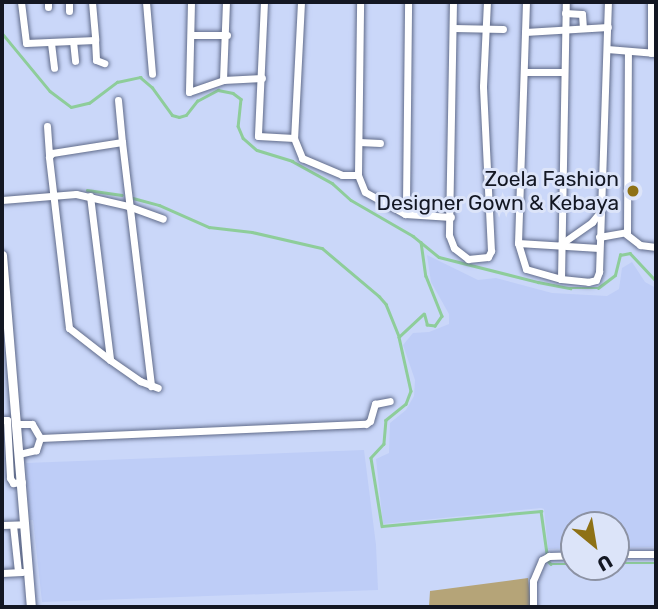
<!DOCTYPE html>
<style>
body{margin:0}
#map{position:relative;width:658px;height:609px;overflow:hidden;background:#cad7f9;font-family:Rubik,sans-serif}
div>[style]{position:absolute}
.built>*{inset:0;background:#becdf7}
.green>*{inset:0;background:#b5a478}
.stream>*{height:2.5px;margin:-1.25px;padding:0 1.25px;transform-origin:1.25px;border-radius:1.25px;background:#8ecd9a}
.roads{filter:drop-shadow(0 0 2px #606b8a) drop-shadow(0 0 2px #606b8a)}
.minor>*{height:7px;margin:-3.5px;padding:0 3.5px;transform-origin:3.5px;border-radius:3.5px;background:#fff}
.tertiary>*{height:9px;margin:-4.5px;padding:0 4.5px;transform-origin:4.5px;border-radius:4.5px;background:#fff}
.dots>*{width:19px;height:19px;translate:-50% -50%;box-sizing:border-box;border:4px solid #dce4f9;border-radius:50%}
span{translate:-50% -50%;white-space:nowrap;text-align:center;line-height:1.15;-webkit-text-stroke:6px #dce4f9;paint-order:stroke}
.poi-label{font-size:21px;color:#131723}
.right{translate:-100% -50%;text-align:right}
.frame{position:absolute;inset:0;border:4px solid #131723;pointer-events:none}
.north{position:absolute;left:560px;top:511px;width:70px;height:70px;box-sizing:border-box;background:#dce4f9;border:2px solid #8c92a3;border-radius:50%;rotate:150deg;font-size:19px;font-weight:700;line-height:28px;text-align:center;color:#131723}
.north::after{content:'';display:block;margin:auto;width:24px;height:32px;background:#8e7115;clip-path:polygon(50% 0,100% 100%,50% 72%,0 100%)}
</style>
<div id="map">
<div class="built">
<div style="clip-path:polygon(427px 255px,478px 280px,496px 278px,552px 293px,607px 296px,619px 289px,622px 268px,632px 262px,645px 282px,656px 288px,656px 547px,616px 548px,616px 525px,574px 525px,574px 548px,548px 549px,544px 509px,541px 508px,383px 524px,376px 459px,389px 453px,390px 423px,406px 410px,414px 396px,415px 380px,403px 345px,413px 333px,429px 332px,449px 324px,449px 314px,431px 282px)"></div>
<div style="clip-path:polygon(364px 450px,376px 545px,378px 590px,42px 602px,33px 520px,30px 520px,26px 463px)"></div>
</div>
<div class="green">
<div style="clip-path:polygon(528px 578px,531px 607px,429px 607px,430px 591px)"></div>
</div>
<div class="stream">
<div style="left:2px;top:33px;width:75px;rotate:50.4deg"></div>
<div style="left:50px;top:91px;width:26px;rotate:37deg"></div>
<div style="left:71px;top:107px;width:18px;rotate:-13deg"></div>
<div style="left:89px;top:103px;width:35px;rotate:-37deg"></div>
<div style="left:117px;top:82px;width:24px;rotate:-12deg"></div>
<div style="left:140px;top:77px;width:16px;rotate:40deg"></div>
<div style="left:152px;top:87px;width:34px;rotate:54deg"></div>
<div style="left:172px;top:115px;width:7px;rotate:16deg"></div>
<div style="left:179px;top:117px;width:7px;rotate:-16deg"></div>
<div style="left:186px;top:115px;width:18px;rotate:-52deg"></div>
<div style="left:197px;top:101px;width:24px;rotate:-28deg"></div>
<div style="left:218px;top:90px;width:15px;rotate:11deg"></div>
<div style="left:233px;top:93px;width:10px;rotate:37deg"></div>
<div style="left:241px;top:99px;width:27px;rotate:96deg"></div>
<div style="left:238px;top:126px;width:13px;rotate:67deg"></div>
<div style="left:243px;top:138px;width:18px;rotate:41deg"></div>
<div style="left:257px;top:150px;width:37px;rotate:17deg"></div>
<div style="left:292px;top:161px;width:46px;rotate:28.8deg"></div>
<div style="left:332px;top:183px;width:25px;rotate:42deg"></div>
<div style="left:351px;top:200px;width:72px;rotate:30.1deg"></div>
<div style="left:413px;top:236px;width:33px;rotate:39deg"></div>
<div style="left:439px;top:257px;width:102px;rotate:14.2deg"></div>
<div style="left:538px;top:282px;width:33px;rotate:11deg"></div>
<div style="left:570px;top:288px;width:28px"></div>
<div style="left:598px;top:288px;width:21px;rotate:-37deg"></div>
<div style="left:615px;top:275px;width:21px;rotate:-76deg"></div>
<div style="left:620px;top:255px;width:10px;rotate:-11deg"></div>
<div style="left:630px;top:253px;width:38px;rotate:47deg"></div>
<div style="left:87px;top:190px;width:35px;rotate:8deg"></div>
<div style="left:133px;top:198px;width:27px;rotate:15deg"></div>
<div style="left:159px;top:205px;width:55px;rotate:23.7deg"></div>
<div style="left:209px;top:227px;width:43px;rotate:6.6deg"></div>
<div style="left:252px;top:232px;width:72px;rotate:12.9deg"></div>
<div style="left:322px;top:248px;width:75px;rotate:40.1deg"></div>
<div style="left:379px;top:296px;width:11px;rotate:49deg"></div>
<div style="left:386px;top:304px;width:35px;rotate:68deg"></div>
<div style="left:421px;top:242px;width:34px;rotate:82deg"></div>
<div style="left:426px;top:276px;width:43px;rotate:68.2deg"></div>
<div style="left:442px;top:316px;width:12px;rotate:125deg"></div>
<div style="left:435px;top:326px;width:8px;rotate:-173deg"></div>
<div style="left:427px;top:325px;width:11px;rotate:-105deg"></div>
<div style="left:424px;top:314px;width:34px;rotate:137deg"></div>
<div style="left:399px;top:337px;width:55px;rotate:77.5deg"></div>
<div style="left:411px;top:391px;width:14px;rotate:111deg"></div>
<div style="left:406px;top:404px;width:26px;rotate:141deg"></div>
<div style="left:386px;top:420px;width:24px;rotate:95deg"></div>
<div style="left:384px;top:444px;width:19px;rotate:133deg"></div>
<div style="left:371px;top:458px;width:69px;rotate:80.8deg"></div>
<div style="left:382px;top:526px;width:160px;rotate:-5.4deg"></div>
<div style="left:541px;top:511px;width:50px;rotate:82deg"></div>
<div style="left:548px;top:561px;width:4px;rotate:45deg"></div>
<div style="left:551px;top:564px;width:23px"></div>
<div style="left:616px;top:563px;width:40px"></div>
</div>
<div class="roads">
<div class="minor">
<div style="left:21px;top:2px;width:41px;rotate:83deg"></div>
<div style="left:26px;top:43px;width:69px;rotate:-2.5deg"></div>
<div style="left:95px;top:40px;width:20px;rotate:87deg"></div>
<div style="left:96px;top:60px;width:9px;rotate:21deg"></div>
<div style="left:48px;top:2px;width:5px;rotate:90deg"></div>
<div style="left:69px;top:2px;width:9px;rotate:90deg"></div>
<div style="left:92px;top:2px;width:38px;rotate:85deg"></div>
<div style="left:146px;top:2px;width:72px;rotate:85.2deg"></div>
<div style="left:191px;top:2px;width:90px;rotate:91.3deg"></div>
<div style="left:189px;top:92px;width:36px;rotate:-19deg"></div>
<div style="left:223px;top:80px;width:39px;rotate:-3deg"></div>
<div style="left:264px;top:2px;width:134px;rotate:92.6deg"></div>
<div style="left:258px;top:136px;width:36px;rotate:3deg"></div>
<div style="left:301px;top:2px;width:136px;rotate:92.9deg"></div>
<div style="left:294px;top:138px;width:22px;rotate:68deg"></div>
<div style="left:302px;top:158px;width:43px;rotate:23deg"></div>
<div style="left:342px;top:175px;width:16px"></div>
<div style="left:358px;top:175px;width:18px;rotate:68deg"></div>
<div style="left:365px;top:192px;width:46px;rotate:28.8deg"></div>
<div style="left:405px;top:214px;width:46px;rotate:3.7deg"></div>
<div style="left:453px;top:2px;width:233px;rotate:91deg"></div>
<div style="left:449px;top:235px;width:14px;rotate:69deg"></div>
<div style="left:454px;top:248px;width:18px;rotate:38deg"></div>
<div style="left:468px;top:259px;width:20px;rotate:-6deg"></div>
<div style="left:488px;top:257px;width:7px;rotate:-63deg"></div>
<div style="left:491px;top:251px;width:165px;rotate:-92.8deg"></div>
<div style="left:483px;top:86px;width:84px;rotate:-87.3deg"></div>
<div style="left:526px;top:2px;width:241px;rotate:91.9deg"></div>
<div style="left:518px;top:243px;width:27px;rotate:73deg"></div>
<div style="left:526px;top:269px;width:36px;rotate:16deg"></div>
<div style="left:561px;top:279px;width:27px;rotate:6deg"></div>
<div style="left:588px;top:282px;width:8px;rotate:-14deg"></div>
<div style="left:596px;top:280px;width:9px;rotate:-69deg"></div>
<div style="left:599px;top:272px;width:270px;rotate:-88.1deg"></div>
<div style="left:651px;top:2px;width:51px;rotate:90deg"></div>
<div style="left:565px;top:13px;width:17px;rotate:3deg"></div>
<div style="left:582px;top:14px;width:14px;rotate:86deg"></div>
<div style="left:453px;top:28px;width:50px;rotate:1.1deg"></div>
<div style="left:525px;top:32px;width:83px;rotate:-3.4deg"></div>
<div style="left:191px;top:35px;width:36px"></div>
<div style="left:73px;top:41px;width:20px;rotate:84deg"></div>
<div style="left:51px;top:43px;width:25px;rotate:83deg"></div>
<div style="left:607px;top:49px;width:49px;rotate:4.7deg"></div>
<div style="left:524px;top:72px;width:39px"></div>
<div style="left:223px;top:80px;width:78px;rotate:-87.8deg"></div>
<div style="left:118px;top:100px;width:42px;rotate:84.6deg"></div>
<div style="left:47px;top:126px;width:30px;rotate:86deg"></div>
<div style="left:359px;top:142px;width:21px;rotate:3deg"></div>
<div style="left:358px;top:175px;width:173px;rotate:-89.3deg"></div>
<div style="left:90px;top:196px;width:165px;rotate:83deg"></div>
<div style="left:110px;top:360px;width:52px;rotate:-142deg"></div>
<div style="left:69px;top:328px;width:172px;rotate:-96.7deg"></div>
<div style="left:49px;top:157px;width:5px;rotate:-53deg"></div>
<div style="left:52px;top:153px;width:71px;rotate:-8.9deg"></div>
<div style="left:122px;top:142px;width:246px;rotate:83.2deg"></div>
<div style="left:2px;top:200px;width:74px;rotate:-4.6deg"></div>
<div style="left:76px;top:194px;width:53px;rotate:13deg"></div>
<div style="left:128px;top:206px;width:37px;rotate:20deg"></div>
<div style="left:406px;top:203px;width:201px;rotate:-89.4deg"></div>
<div style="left:626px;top:234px;width:18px;rotate:38deg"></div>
<div style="left:640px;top:245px;width:16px;rotate:7deg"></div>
<div style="left:599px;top:237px;width:28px;rotate:-10deg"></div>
<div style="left:627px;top:232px;width:181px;rotate:-89.7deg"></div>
<div style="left:518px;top:243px;width:81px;rotate:3.5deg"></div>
<div style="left:561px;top:244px;width:38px;rotate:-35deg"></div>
<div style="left:592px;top:222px;width:14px;rotate:-51deg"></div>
<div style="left:561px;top:279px;width:277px;rotate:-89deg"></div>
<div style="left:110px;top:360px;width:37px;rotate:35deg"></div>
<div style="left:140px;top:381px;width:19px;rotate:21deg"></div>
<div style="left:2px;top:420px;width:5px"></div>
<div style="left:7px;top:420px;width:58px;rotate:87deg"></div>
<div style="left:10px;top:478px;width:6px;rotate:59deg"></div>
<div style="left:13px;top:483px;width:9px;rotate:-6deg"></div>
<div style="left:16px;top:424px;width:16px"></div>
<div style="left:32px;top:424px;width:16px;rotate:60deg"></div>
<div style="left:40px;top:438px;width:13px;rotate:108deg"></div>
<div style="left:36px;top:450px;width:17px;rotate:167deg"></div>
<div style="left:40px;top:438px;width:326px;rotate:-2.5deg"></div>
<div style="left:366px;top:424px;width:5px;rotate:-37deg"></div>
<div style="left:370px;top:421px;width:18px;rotate:-74deg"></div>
<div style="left:375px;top:404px;width:15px;rotate:-11deg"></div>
<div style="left:2px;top:525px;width:23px;rotate:-2deg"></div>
<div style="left:13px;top:525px;width:47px;rotate:83.9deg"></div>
<div style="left:616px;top:554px;width:40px"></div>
<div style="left:2px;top:573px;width:20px;rotate:-3deg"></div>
<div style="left:533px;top:607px;width:26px;rotate:-90deg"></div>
<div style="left:533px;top:581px;width:23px;rotate:-67deg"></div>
<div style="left:542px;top:560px;width:8px;rotate:-30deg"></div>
<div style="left:549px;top:556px;width:25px;rotate:-2deg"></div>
</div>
<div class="tertiary">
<div style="left:2px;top:255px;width:353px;rotate:85.3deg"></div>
</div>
</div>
<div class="dots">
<div style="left:633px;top:191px;background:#8e7115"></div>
</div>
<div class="poi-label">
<span class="right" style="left:619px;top:191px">Zoela Fashion<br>Designer Gown &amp; Kebaya</span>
</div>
<div class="frame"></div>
<div class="north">U</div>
</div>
